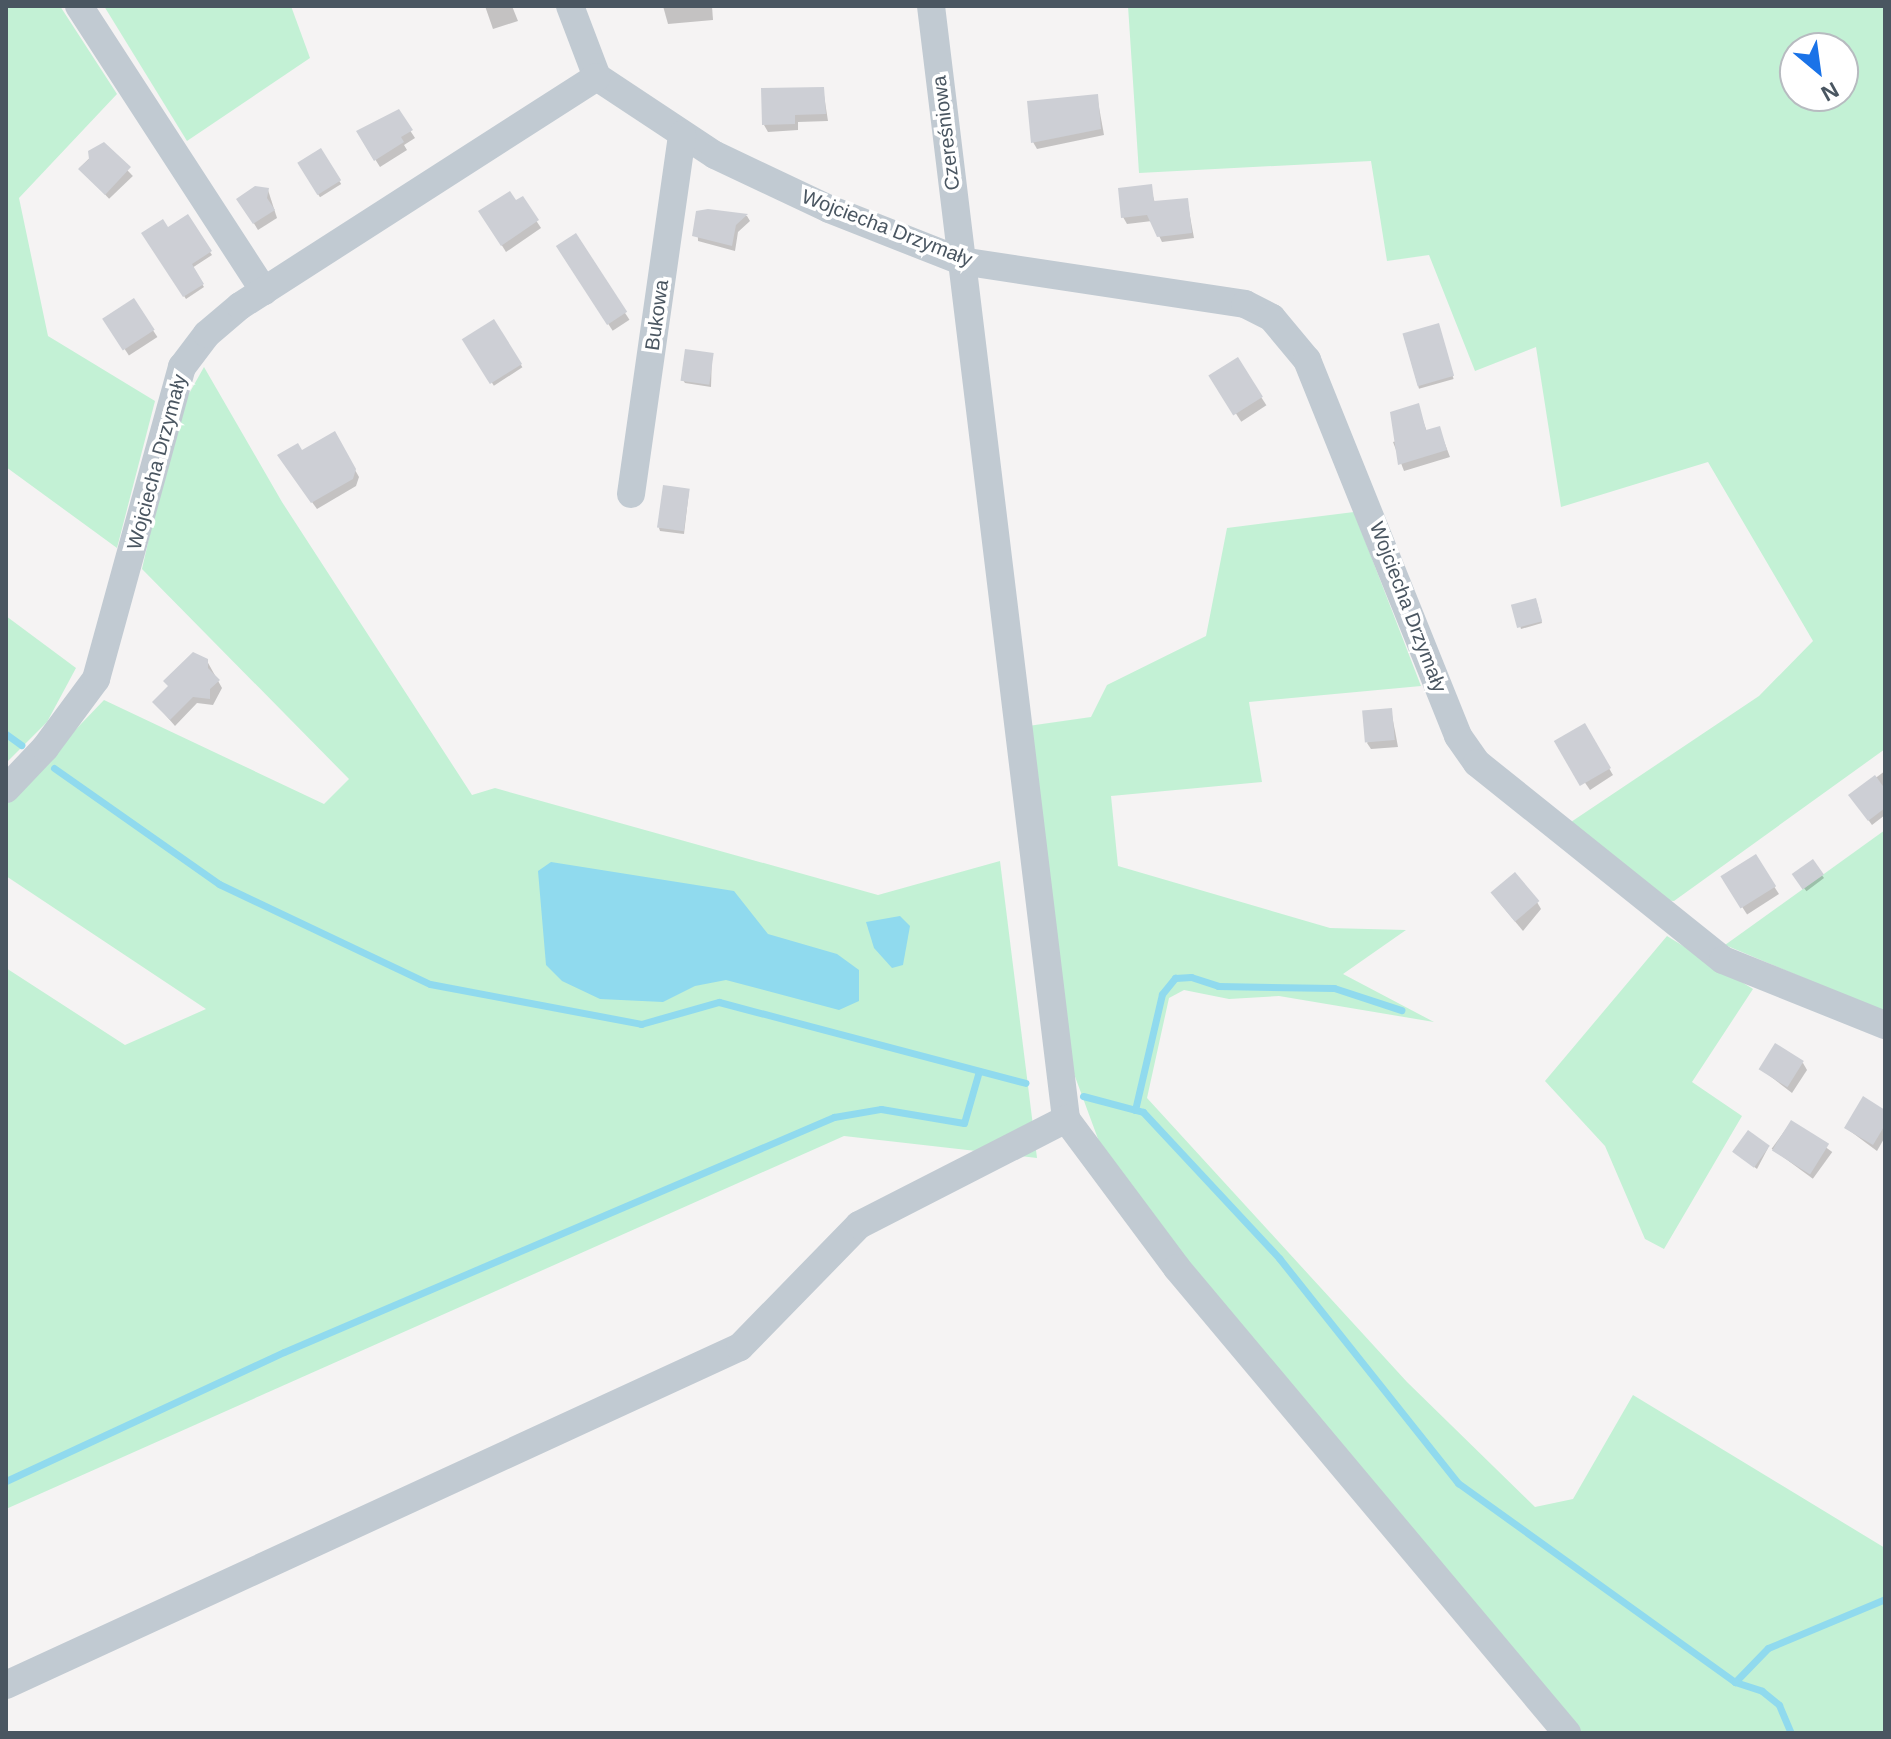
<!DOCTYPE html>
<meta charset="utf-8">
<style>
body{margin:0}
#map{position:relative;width:1891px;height:1739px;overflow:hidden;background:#f5f3f3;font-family:Helvetica,sans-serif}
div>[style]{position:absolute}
.green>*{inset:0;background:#c3f1d5}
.water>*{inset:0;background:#90daee}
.shadow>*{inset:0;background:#0003;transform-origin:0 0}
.stream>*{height:7px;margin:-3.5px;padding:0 3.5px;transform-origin:3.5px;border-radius:3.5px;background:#90daee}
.building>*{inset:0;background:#cdcfd5;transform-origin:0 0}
.minor>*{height:28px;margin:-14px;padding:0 14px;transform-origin:14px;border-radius:14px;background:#c1cad2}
span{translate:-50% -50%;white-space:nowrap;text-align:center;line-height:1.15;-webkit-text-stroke:7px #fff;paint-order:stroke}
.street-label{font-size:20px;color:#4a5661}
.frame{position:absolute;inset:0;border:8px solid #4a5661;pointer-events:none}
.north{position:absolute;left:1779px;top:32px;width:80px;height:80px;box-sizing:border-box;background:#fff;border:2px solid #b7bbc0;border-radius:50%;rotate:151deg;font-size:22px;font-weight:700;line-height:32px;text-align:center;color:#4a5661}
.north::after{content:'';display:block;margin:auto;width:28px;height:36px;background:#1a73e8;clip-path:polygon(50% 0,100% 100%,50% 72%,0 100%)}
</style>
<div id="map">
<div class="green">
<div style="clip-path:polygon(6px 6px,60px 6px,117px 94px,19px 198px,48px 336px,155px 401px,117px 548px,6px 467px)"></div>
<div style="clip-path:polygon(104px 6px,291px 6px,310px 58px,187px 141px)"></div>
<div style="clip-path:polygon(evenodd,1128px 6px,1885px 6px,1885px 749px,1674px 901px,1660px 900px,1568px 824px,1759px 696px,1813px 641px,1708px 462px,1561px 507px,1536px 347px,1475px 371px,1429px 255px,1387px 261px,1371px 161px,1139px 173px,1128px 6px,1795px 48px,1843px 48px,1843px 96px,1795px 96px,1795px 48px)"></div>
<div style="clip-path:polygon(204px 367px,282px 502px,472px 795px,495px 788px,878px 895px,1000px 861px,1037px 1158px,844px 1136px,6px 1509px,6px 968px,125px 1045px,206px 1009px,6px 876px,6px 802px,104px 700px,324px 804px,349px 779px,142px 569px,177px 415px)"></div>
<div style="clip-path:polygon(1354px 512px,1421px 686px,1249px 702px,1262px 782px,1111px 796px,1118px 866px,1330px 928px,1406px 930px,1343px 974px,1434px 1022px,1279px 996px,1229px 999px,1184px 990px,1169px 998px,1147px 1098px,1407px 1382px,1535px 1507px,1573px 1499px,1633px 1395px,1885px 1548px,1885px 1733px,1580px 1733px,1108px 1166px,1070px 1063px,1028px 726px,1091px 717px,1107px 685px,1206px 636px,1227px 528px)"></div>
<div style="clip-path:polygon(6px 616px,76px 668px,47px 722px,6px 763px)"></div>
<div style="clip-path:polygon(1885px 830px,1885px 1012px,1725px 945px)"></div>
<div style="clip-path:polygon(1667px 936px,1753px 989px,1692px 1082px,1742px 1116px,1664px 1249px,1645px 1239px,1605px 1146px,1545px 1081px)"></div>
</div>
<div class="water">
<div style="clip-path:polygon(551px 862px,734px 891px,768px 934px,837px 954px,859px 970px,859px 1001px,839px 1010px,726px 980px,695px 986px,663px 1002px,600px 999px,562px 981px,546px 965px,538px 871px)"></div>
<div style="clip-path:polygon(900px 916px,910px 926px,903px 965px,892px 968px,874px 948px,866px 922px)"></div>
</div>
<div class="shadow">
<div style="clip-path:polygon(485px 6px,512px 6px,518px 21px,493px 29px)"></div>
<div style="clip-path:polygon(663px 6px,712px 6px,713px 20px,668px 24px)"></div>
<div style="clip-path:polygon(823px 89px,828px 121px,798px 122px,798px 130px,768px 132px,764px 125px)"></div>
<div style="clip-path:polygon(1097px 96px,1104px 135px,1037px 149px,1033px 142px)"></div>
<div style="clip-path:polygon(398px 112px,415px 138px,404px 145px,407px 150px,380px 167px,358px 132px)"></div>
<div style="left:103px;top:145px;width:43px;height:33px;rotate:46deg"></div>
<div style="left:320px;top:150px;width:40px;height:25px;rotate:58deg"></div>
<div style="clip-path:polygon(1150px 186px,1155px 203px,1187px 200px,1194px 238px,1162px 242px,1152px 221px,1127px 224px,1123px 217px)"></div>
<div style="clip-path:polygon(268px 190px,277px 218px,258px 230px,239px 199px)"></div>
<div style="clip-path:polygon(522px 199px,541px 228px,506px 252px,481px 212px)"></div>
<div style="clip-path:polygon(697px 213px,747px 216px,750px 221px,738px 232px,735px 251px,698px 241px)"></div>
<div style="clip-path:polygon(187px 217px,212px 255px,192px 268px,204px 287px,186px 299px,144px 234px,167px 229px)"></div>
<div style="left:575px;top:236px;width:100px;height:20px;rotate:57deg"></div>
<div style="left:134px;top:301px;width:43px;height:34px;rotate:57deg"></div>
<div style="left:493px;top:322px;width:54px;height:34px;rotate:57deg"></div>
<div style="left:1439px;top:328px;width:53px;height:36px;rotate:74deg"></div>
<div style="clip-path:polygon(712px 355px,711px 387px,685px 383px,683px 380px)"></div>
<div style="left:1237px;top:360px;width:54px;height:30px;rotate:57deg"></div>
<div style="clip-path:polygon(1418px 406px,1427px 432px,1439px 428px,1450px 457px,1404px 471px,1393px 442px,1400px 440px)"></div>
<div style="clip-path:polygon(334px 433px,359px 477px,356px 486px,317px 509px,283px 462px)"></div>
<div style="clip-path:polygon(689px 491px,684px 534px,660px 531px,659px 528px)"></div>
<div style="clip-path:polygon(1537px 603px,1542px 623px,1521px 629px,1514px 606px)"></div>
<div style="clip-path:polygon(207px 661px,222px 688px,213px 705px,197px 703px,175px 726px,155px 703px)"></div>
<div style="clip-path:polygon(1391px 710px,1398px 747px,1371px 749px,1367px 743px)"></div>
<div style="clip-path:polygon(1584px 726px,1613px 775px,1590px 790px,1562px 749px)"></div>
<div style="clip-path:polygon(1885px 771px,1885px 815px,1872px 825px,1851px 796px)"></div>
<div style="left:1755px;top:857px;width:44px;height:38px;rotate:57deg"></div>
<div style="left:1812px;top:862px;width:20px;height:22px;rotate:53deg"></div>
<div style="clip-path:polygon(1498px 901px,1537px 902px,1541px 909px,1523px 931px)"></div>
<div style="clip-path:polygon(1803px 1063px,1807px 1070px,1792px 1093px,1761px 1069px)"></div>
<div style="clip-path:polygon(1885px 1112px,1885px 1137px,1877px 1151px,1846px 1128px)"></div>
<div style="left:1791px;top:1122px;width:51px;height:33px;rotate:36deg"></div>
<div style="clip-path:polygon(1768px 1148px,1757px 1169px,1735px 1152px)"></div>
</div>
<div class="stream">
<div style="left:6px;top:734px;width:19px;rotate:36deg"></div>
<div style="left:54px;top:768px;width:202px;rotate:35.1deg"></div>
<div style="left:219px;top:884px;width:233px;rotate:25.4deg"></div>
<div style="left:430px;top:984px;width:215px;rotate:10.7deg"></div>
<div style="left:641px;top:1024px;width:81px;rotate:-15.8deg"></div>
<div style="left:719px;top:1002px;width:317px;rotate:14.8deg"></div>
<div style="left:1083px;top:1096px;width:62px;rotate:14.9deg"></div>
<div style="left:1143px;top:1112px;width:200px;rotate:47deg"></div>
<div style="left:1279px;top:1258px;width:288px;rotate:51.5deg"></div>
<div style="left:1458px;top:1483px;width:341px;rotate:35.7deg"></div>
<div style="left:1735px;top:1682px;width:47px;rotate:-45.9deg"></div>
<div style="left:1768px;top:1648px;width:127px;rotate:-22.7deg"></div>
<div style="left:1135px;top:1110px;width:119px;rotate:-76.9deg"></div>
<div style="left:1162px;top:994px;width:21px;rotate:-51deg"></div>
<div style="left:1175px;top:978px;width:16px;rotate:-4deg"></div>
<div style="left:1191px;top:977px;width:28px;rotate:18deg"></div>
<div style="left:1218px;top:986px;width:116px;rotate:1deg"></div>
<div style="left:1334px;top:988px;width:71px;rotate:18.2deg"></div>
<div style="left:6px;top:1481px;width:306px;rotate:-24.9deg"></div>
<div style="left:284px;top:1352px;width:598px;rotate:-23.14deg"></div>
<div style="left:834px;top:1117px;width:48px;rotate:-9.7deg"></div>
<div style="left:881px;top:1109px;width:84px;rotate:9.6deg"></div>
<div style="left:964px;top:1123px;width:54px;rotate:-73.9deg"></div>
<div style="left:1735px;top:1682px;width:28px;rotate:18deg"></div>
<div style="left:1762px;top:1691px;width:22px;rotate:39deg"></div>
<div style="left:1779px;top:1705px;width:30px;rotate:67deg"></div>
</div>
<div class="building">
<div style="clip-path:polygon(824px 87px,826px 114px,795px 115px,795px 124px,762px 125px,761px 88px)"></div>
<div style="clip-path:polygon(1098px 94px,1101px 129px,1031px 143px,1027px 101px)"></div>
<div style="clip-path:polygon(399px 109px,413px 130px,401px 137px,404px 142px,374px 161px,356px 131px)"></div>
<div style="clip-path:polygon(104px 142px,131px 167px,105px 195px,78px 169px,89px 159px,88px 151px)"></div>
<div style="left:321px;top:148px;width:38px;height:28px;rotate:58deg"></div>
<div style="clip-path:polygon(1152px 184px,1154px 201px,1188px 198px,1192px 233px,1157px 237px,1147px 215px,1121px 218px,1118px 188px)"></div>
<div style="clip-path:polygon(255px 186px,269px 188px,267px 198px,275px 210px,253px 224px,236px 199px)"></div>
<div style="clip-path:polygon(510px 191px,516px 200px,523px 196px,539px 220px,501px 246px,478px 211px)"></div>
<div style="clip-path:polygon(708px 209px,748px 214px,736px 225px,732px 246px,692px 236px,696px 211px)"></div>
<div style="clip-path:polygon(188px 214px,212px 251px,192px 264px,204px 284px,183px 297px,141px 233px,163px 219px,168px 227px)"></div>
<div style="left:576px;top:233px;width:94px;height:24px;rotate:57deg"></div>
<div style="left:134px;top:298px;width:38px;height:38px;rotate:57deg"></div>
<div style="left:494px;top:319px;width:53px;height:38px;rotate:58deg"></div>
<div style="left:1439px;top:323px;width:55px;height:38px;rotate:74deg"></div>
<div style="left:685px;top:349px;width:29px;height:32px;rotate:8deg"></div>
<div style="left:1238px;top:357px;width:47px;height:35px;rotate:58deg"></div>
<div style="clip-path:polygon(1419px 403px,1426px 430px,1440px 426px,1447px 450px,1398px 465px,1390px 412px)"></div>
<div style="clip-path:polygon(335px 431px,356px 469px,353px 479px,311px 503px,277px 455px,298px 443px,302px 450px)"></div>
<div style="left:663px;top:485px;width:27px;height:43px;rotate:8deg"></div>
<div style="left:1536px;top:598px;width:24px;height:26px;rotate:75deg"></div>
<div style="clip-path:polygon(193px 652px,208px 659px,208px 668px,220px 680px,210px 689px,210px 699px,193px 697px,170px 720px,152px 702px,168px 686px,163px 681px)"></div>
<div style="left:1392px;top:708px;width:32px;height:30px;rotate:85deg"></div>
<div style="left:1585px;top:723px;width:52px;height:36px;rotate:60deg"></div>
<div style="clip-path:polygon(1875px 775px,1885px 789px,1885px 808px,1868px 821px,1848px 795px)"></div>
<div style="left:1756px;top:854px;width:38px;height:42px;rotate:58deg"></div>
<div style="left:1813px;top:859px;width:19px;height:26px;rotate:55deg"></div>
<div style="left:1515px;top:872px;width:38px;height:32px;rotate:50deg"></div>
<div style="left:1775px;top:1043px;width:34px;height:31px;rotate:32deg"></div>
<div style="clip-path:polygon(1863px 1096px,1885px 1110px,1885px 1125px,1873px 1145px,1844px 1128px)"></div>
<div style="left:1791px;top:1120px;width:45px;height:36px;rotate:32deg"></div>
<div style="left:1748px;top:1130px;width:27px;height:27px;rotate:36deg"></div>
</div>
<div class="minor">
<div style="left:79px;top:6px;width:340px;rotate:57deg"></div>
<div style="left:570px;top:6px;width:76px;rotate:69.2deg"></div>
<div style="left:931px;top:6px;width:1121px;rotate:83.08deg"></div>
<div style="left:1066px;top:1119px;width:186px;rotate:53.3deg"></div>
<div style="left:1177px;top:1268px;width:607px;rotate:50.01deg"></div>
<div style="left:597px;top:77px;width:141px;rotate:33.5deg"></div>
<div style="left:715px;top:155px;width:126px;rotate:25.3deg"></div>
<div style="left:829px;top:209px;width:142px;rotate:21.5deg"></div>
<div style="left:961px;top:261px;width:287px;rotate:8.6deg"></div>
<div style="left:1245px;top:304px;width:30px;rotate:27deg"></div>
<div style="left:1272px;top:318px;width:55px;rotate:50.2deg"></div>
<div style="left:1307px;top:360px;width:405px;rotate:68.1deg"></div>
<div style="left:1458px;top:736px;width:33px;rotate:55deg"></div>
<div style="left:1477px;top:763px;width:315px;rotate:38.7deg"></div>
<div style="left:1723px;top:960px;width:175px;rotate:21.9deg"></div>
<div style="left:631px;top:494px;width:363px;rotate:-81.9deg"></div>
<div style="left:6px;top:789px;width:57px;rotate:-46.4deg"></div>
<div style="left:45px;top:748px;width:86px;rotate:-53.5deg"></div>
<div style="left:96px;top:679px;width:324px;rotate:-74.6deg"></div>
<div style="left:182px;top:367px;width:41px;rotate:-52.9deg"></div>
<div style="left:207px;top:334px;width:43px;rotate:-40.3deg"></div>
<div style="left:240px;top:306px;width:424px;rotate:-32.7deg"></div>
<div style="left:6px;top:1685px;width:808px;rotate:-24.73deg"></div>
<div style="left:740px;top:1347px;width:170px;rotate:-45.7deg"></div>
<div style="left:859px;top:1225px;width:233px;rotate:-27.1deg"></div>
</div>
<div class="street-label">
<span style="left:946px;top:133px;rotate:-97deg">Czereśniowa</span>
<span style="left:887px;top:228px;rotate:21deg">Wojciecha Drzymały</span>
<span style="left:657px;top:315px;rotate:-82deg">Bukowa</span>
<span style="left:157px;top:462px;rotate:-75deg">Wojciecha Drzymały</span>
<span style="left:1408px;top:607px;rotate:69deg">Wojciecha Drzymały</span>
</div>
<div class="frame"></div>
<div class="north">N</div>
</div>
